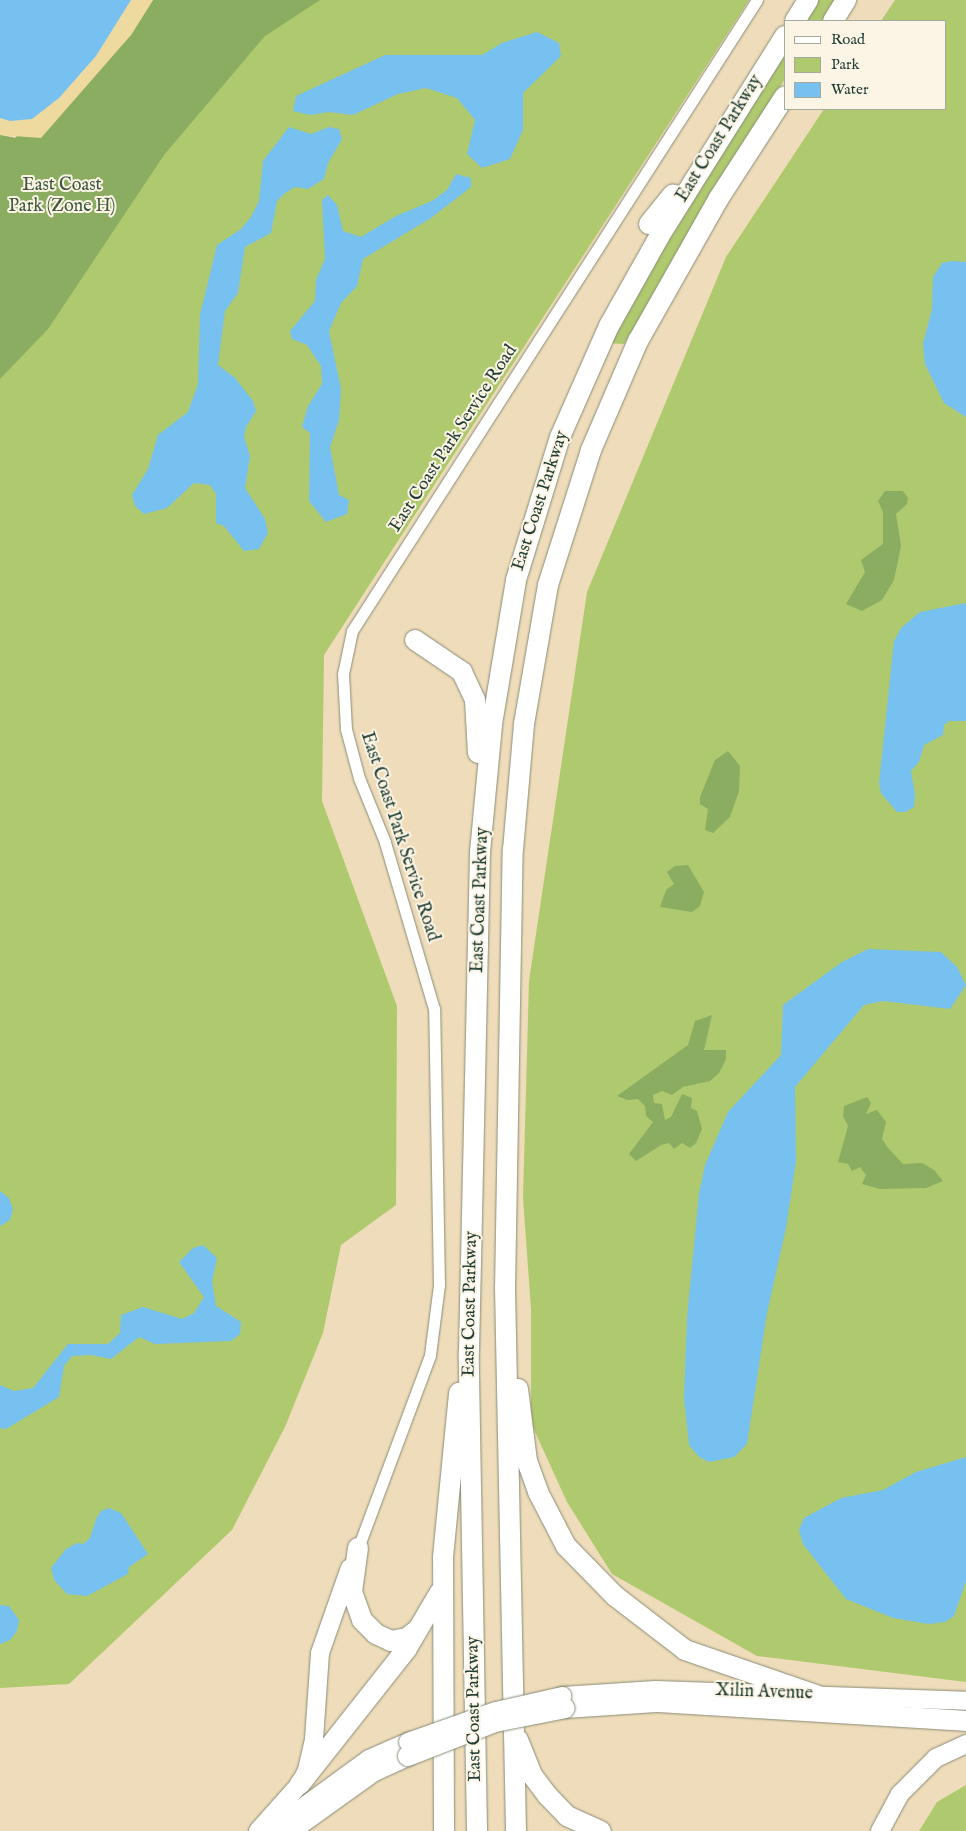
<!DOCTYPE html>
<style>
body{margin:0}
#map{position:relative;width:966px;height:1831px;overflow:hidden;background:#efdcba;font-family:"IM FELL English",serif}
div>[style]{position:absolute}
.green>*{inset:0;background:#afc96e}
.forest>*{inset:0;background:#8bad61}
.sand>*{inset:0;background:#eeda9e}
.water>*{inset:0;background:#77c1f0}
.roads{filter:drop-shadow(0 0 1px #878c77) drop-shadow(0 0 1px #878c77)}
.street>*{height:11px;margin:-5.5px;padding:0 5.5px;transform-origin:5.5px;border-radius:5.5px;background:#fff}
.primary>*{height:18px;margin:-9px;padding:0 9px;transform-origin:9px;border-radius:9px;background:#fff}
.highway>*{height:20px;margin:-10px;padding:0 10px;transform-origin:10px;border-radius:10px;background:#fff}
.bridges{filter:drop-shadow(0 0 1px #878c77) drop-shadow(0 0 1px #878c77)}
.primary-bridge>*{height:18px;margin:-9px;padding:0 9px;transform-origin:9px;border-radius:9px;background:#fff}
.highway-bridge>*{height:20px;margin:-10px;padding:0 10px;transform-origin:10px;border-radius:10px;background:#fff}
span{translate:-50% -50%;white-space:nowrap;text-align:center;line-height:1.15;-webkit-text-stroke:4px #fcf5e5;paint-order:stroke}
.street-label{font-size:18px;color:#1f3d34}
.park-label{font-size:18px;color:#3c5940}
.legend{position:absolute;left:784px;top:20px;width:162px;height:90px;box-sizing:border-box;background:#fcf5e5;border:1px solid #a4ab9e;margin:0;padding:6px 9px;list-style:none;font-size:15px;color:#1f3d34}
.legend li{display:flex;align-items:center;gap:10px;height:25px}
.legend b{width:25px;border:1px solid #a4ab9e}
</style>
<div id="map">
<div class="green">
<div style="clip-path:polygon(153px 0,749px 0,324px 655px,322px 801px,397px 1006px,396px 1205px,341px 1245px,323px 1333px,285px 1427px,232px 1530px,69px 1684px,0 1688px,0 135px,15px 138px,131px 35px)"></div>
<div style="clip-path:polygon(818px 0,836px 0,822px 21px,805px 21px)"></div>
<div style="clip-path:polygon(895px 0,966px 0,966px 1682px,757px 1656px,612px 1574px,567px 1502px,531px 1423px,531px 1309px,523px 1198px,529px 981px,587px 592px,726px 257px,824px 109px,945px 109px,945px 21px,881px 21px)"></div>
<div style="clip-path:polygon(785px 52px,785px 79px,624px 344px,606px 343px)"></div>
<div style="clip-path:polygon(966px 1785px,966px 1831px,919px 1831px,937px 1802px)"></div>
</div>
<div class="forest">
<div style="clip-path:polygon(153px 0,320px 0,265px 36px,164px 155px,48px 329px,0 379px,0 135px,15px 138px,131px 35px)"></div>
<div style="clip-path:polygon(885px 491px,903px 491px,908px 498px,907px 504px,896px 514px,901px 546px,894px 580px,882px 600px,862px 611px,846px 604px,865px 572px,861px 560px,883px 544px,883px 512px,878px 501px)"></div>
<div style="clip-path:polygon(728px 751px,740px 766px,739px 791px,730px 817px,713px 833px,705px 830px,708px 809px,700px 804px,700px 797px,715px 760px)"></div>
<div style="clip-path:polygon(688px 865px,704px 892px,700px 906px,692px 912px,660px 907px,666px 890px,674px 884px,667px 872px,675px 866px)"></div>
<div style="clip-path:polygon(712px 1015px,704px 1050px,726px 1050px,726px 1059px,719px 1073px,710px 1081px,683px 1087px,672px 1095px,662px 1091px,653px 1095px,654px 1103px,662px 1104px,665px 1120px,671px 1117px,682px 1094px,692px 1098px,691px 1108px,697px 1111px,702px 1129px,696px 1143px,690px 1148px,682px 1143px,674px 1149px,669px 1143px,661px 1145px,636px 1161px,629px 1154px,653px 1122px,646px 1116px,645px 1106px,638px 1099px,628px 1100px,617px 1096px,688px 1045px,695px 1021px)"></div>
<div style="clip-path:polygon(867px 1097px,871px 1103px,866px 1114px,877px 1110px,886px 1122px,882px 1139px,888px 1148px,903px 1164px,922px 1163px,934px 1170px,943px 1181px,926px 1188px,880px 1189px,862px 1184px,866px 1175px,860px 1167px,852px 1171px,848px 1164px,838px 1162px,848px 1126px,843px 1116px,844px 1106px)"></div>
</div>
<div class="sand">
<div style="clip-path:polygon(131px 0,153px 0,131px 35px,41px 138px,0 135px,0 118px,10px 121px,59px 98px,96px 56px)"></div>
</div>
<div class="water">
<div style="clip-path:polygon(0 0,131px 0,96px 56px,59px 98px,32px 119px,10px 121px,0 118px)"></div>
<div style="clip-path:polygon(537px 32px,559px 43px,561px 56px,523px 93px,523px 130px,510px 159px,482px 168px,467px 154px,475px 120px,457px 98px,426px 88px,398px 94px,353px 115px,329px 112px,310px 115px,293px 111px,296px 96px,385px 55px,482px 55px,502px 43px)"></div>
<div style="clip-path:polygon(289px 127px,311px 134px,329px 127px,339px 129px,342px 139px,328px 163px,324px 179px,308px 189px,295px 187px,285px 193px,277px 201px,271px 233px,245px 247px,238px 293px,225px 311px,218px 365px,235px 378px,253px 401px,256px 411px,246px 427px,244px 437px,250px 456px,245px 488px,265px 519px,268px 533px,259px 549px,244px 551px,224px 526px,216px 523px,216px 494px,210px 485px,194px 483px,167px 508px,144px 514px,135px 506px,132px 495px,148px 469px,158px 435px,188px 412px,198px 384px,200px 315px,217px 245px,241px 229px,251px 217px,259px 201px,263px 161px)"></div>
<div style="clip-path:polygon(456px 174px,471px 178px,471px 187px,431px 218px,363px 259px,357px 286px,341px 303px,329px 331px,341px 389px,339px 420px,330px 447px,339px 495px,349px 500px,347px 514px,326px 522px,309px 501px,310px 433px,302px 427px,308px 406px,322px 384px,321px 366px,307px 345px,292px 339px,290px 331px,315px 301px,316px 280px,325px 259px,322px 200px,328px 195px,337px 205px,343px 231px,361px 237px,396px 216px,432px 201px,447px 190px)"></div>
<div style="clip-path:polygon(952px 261px,966px 262px,966px 417px,944px 403px,925px 364px,923px 344px,932px 309px,933px 277px,942px 263px)"></div>
<div style="clip-path:polygon(966px 603px,966px 721px,949px 721px,944px 725px,943px 735px,924px 745px,919px 762px,911px 771px,915px 794px,914px 807px,905px 812px,897px 812px,881px 793px,879px 783px,894px 641px,901px 628px,920px 612px)"></div>
<div style="clip-path:polygon(868px 949px,941px 952px,957px 967px,966px 985px,950px 1009px,883px 1001px,864px 1005px,795px 1087px,796px 1161px,786px 1228px,767px 1313px,747px 1444px,734px 1457px,709px 1462px,699px 1457px,689px 1445px,684px 1398px,687px 1318px,699px 1194px,705px 1165px,728px 1112px,781px 1055px,783px 1005px,842px 962px)"></div>
<div style="clip-path:polygon(0 1191px,9px 1198px,13px 1209px,10px 1220px,0 1226px)"></div>
<div style="clip-path:polygon(203px 1245px,217px 1258px,212px 1281px,216px 1306px,241px 1322px,240px 1334px,231px 1341px,155px 1344px,139px 1337px,111px 1359px,91px 1355px,72px 1356px,64px 1366px,59px 1397px,6px 1429px,0 1428px,0 1385px,14px 1391px,33px 1388px,68px 1344px,108px 1344px,120px 1333px,121px 1315px,143px 1307px,182px 1319px,194px 1313px,204px 1297px,179px 1262px,193px 1248px)"></div>
<div style="clip-path:polygon(966px 1457px,966px 1581px,954px 1616px,945px 1622px,929px 1624px,893px 1618px,846px 1599px,803px 1544px,799px 1530px,804px 1518px,841px 1498px,883px 1490px,916px 1472px)"></div>
<div style="clip-path:polygon(109px 1508px,121px 1513px,148px 1554px,129px 1567px,128px 1574px,87px 1596px,67px 1594px,54px 1580px,51px 1568px,66px 1549px,77px 1543px,83px 1544px,90px 1538px,96px 1519px,101px 1511px)"></div>
<div style="clip-path:polygon(0 1605px,9px 1606px,19px 1620px,17px 1631px,10px 1640px,0 1644px)"></div>
</div>
<div class="roads">
<div class="street">
<div style="left:358px;top:1548px;width:206px;rotate:-69.5deg"></div>
<div style="left:430px;top:1355px;width:71px;rotate:-82.7deg"></div>
<div style="left:439px;top:1285px;width:276px;rotate:-91deg"></div>
<div style="left:434px;top:1009px;width:174px;rotate:-106.4deg"></div>
<div style="left:385px;top:842px;width:69px;rotate:-112.1deg"></div>
<div style="left:359px;top:778px;width:51px;rotate:-104.9deg"></div>
<div style="left:346px;top:729px;width:55px;rotate:-93.1deg"></div>
<div style="left:343px;top:674px;width:44px;rotate:-78.2deg"></div>
<div style="left:352px;top:631px;width:750px;rotate:-57.31deg"></div>
</div>
<div class="primary">
<div style="left:562px;top:1696px;width:94px;rotate:-3.7deg"></div>
<div style="left:656px;top:1690px;width:310px;rotate:2deg"></div>
<div style="left:258px;top:1831px;width:63px;rotate:-48.2deg"></div>
<div style="left:300px;top:1784px;width:16px;rotate:-63deg"></div>
<div style="left:307px;top:1770px;width:32px;rotate:-77deg"></div>
<div style="left:314px;top:1739px;width:86px;rotate:-86deg"></div>
<div style="left:320px;top:1653px;width:90px;rotate:-70.6deg"></div>
<div style="left:276px;top:1831px;width:26px;rotate:-43deg"></div>
<div style="left:295px;top:1813px;width:92px;rotate:-36.1deg"></div>
<div style="left:369px;top:1759px;width:43px;rotate:-23.6deg"></div>
<div style="left:880px;top:1831px;width:42px;rotate:-61.6deg"></div>
<div style="left:900px;top:1794px;width:51px;rotate:-45deg"></div>
<div style="left:936px;top:1758px;width:33px;rotate:-25deg"></div>
</div>
<div class="highway">
<div style="left:795px;top:21px;width:25px;rotate:-58deg"></div>
<div style="left:833px;top:21px;width:25px;rotate:-58deg"></div>
<div style="left:649px;top:224px;width:38px;rotate:-51deg"></div>
<div style="left:415px;top:640px;width:57px;rotate:34.2deg"></div>
<div style="left:462px;top:672px;width:31px;rotate:65deg"></div>
<div style="left:475px;top:700px;width:53px;rotate:86.8deg"></div>
<div style="left:518px;top:1389px;width:73px;rotate:82.9deg"></div>
<div style="left:527px;top:1461px;width:33px;rotate:70deg"></div>
<div style="left:538px;top:1492px;width:61px;rotate:62.6deg"></div>
<div style="left:566px;top:1546px;width:70px;rotate:45.6deg"></div>
<div style="left:615px;top:1596px;width:88px;rotate:37.6deg"></div>
<div style="left:685px;top:1650px;width:139px;rotate:19deg"></div>
<div style="left:358px;top:1548px;width:44px;rotate:97.8deg"></div>
<div style="left:352px;top:1592px;width:30px;rotate:70deg"></div>
<div style="left:362px;top:1620px;width:20px;rotate:45deg"></div>
<div style="left:376px;top:1634px;width:17px;rotate:25deg"></div>
<div style="left:391px;top:1641px;width:16px;rotate:-11deg"></div>
<div style="left:407px;top:1638px;width:14px;rotate:-39deg"></div>
<div style="left:565px;top:1708px;width:91px;rotate:-3.8deg"></div>
<div style="left:656px;top:1702px;width:311px;rotate:3.5deg"></div>
<div style="left:518px;top:1740px;width:38px;rotate:68deg"></div>
<div style="left:532px;top:1775px;width:25px;rotate:53deg"></div>
<div style="left:547px;top:1795px;width:29px;rotate:46deg"></div>
<div style="left:567px;top:1816px;width:37px;rotate:24deg"></div>
<div style="left:300px;top:1784px;width:171px;rotate:-51.7deg"></div>
<div style="left:406px;top:1650px;width:67px;rotate:-59.6deg"></div>
<div style="left:290px;top:1831px;width:103px;rotate:-35.5deg"></div>
<div style="left:374px;top:1771px;width:37px;rotate:-24deg"></div>
<div style="left:444px;top:1831px;width:274px;rotate:-90.2deg"></div>
<div style="left:443px;top:1557px;width:165px;rotate:-84.4deg"></div>
<div style="left:477px;top:1831px;width:479px;rotate:-91deg"></div>
<div style="left:469px;top:1352px;width:500px;rotate:-88.74deg"></div>
<div style="left:480px;top:852px;width:129px;rotate:-84.6deg"></div>
<div style="left:492px;top:724px;width:146px;rotate:-80.5deg"></div>
<div style="left:516px;top:580px;width:150px;rotate:-72.9deg"></div>
<div style="left:560px;top:437px;width:121px;rotate:-66.2deg"></div>
<div style="left:609px;top:326px;width:104px;rotate:-60.7deg"></div>
<div style="left:660px;top:235px;width:235px;rotate:-57.9deg"></div>
<div style="left:516px;top:1831px;width:542px;rotate:-91.16deg"></div>
<div style="left:505px;top:1289px;width:439px;rotate:-89deg"></div>
<div style="left:513px;top:850px;width:126px;rotate:-85deg"></div>
<div style="left:524px;top:724px;width:141px;rotate:-80.2deg"></div>
<div style="left:548px;top:585px;width:142px;rotate:-72.3deg"></div>
<div style="left:591px;top:450px;width:119px;rotate:-66.7deg"></div>
<div style="left:638px;top:341px;width:164px;rotate:-60.5deg"></div>
<div style="left:719px;top:198px;width:121px;rotate:-57.1deg"></div>
</div>
</div>
<div class="bridges">
<div class="primary-bridge">
<div style="left:408px;top:1742px;width:93px;rotate:-19.4deg"></div>
<div style="left:496px;top:1711px;width:68px;rotate:-12.8deg"></div>
</div>
<div class="highway-bridge">
<div style="left:408px;top:1756px;width:93px;rotate:-21.3deg"></div>
<div style="left:495px;top:1722px;width:71px;rotate:-11.3deg"></div>
</div>
</div>
<div class="street-label">
<span style="left:720px;top:139px;rotate:-58deg">East Coast Parkway</span>
<span style="left:454px;top:439px;rotate:-57deg">East Coast Park Service Road</span>
<span style="left:541px;top:501px;rotate:-72deg">East Coast Parkway</span>
<span style="left:399px;top:837px;rotate:72deg">East Coast Park Service Road</span>
<span style="left:481px;top:900px;rotate:-88deg">East Coast Parkway</span>
<span style="left:471px;top:1304px;rotate:-89deg">East Coast Parkway</span>
<span style="left:764px;top:1693px;rotate:2deg">Xilin Avenue</span>
<span style="left:475px;top:1709px;rotate:-91deg">East Coast Parkway</span>
</div>
<div class="park-label">
<span style="left:62px;top:197px">East Coast<br>Park (Zone H)</span>
</div>
<ul class="legend">
<li><b style="height:6px;background:#fff"></b>Road</li>
<li><b style="height:14px;background:#afc96e"></b>Park</li>
<li><b style="height:14px;background:#77c1f0"></b>Water</li>
</ul>
</div>
